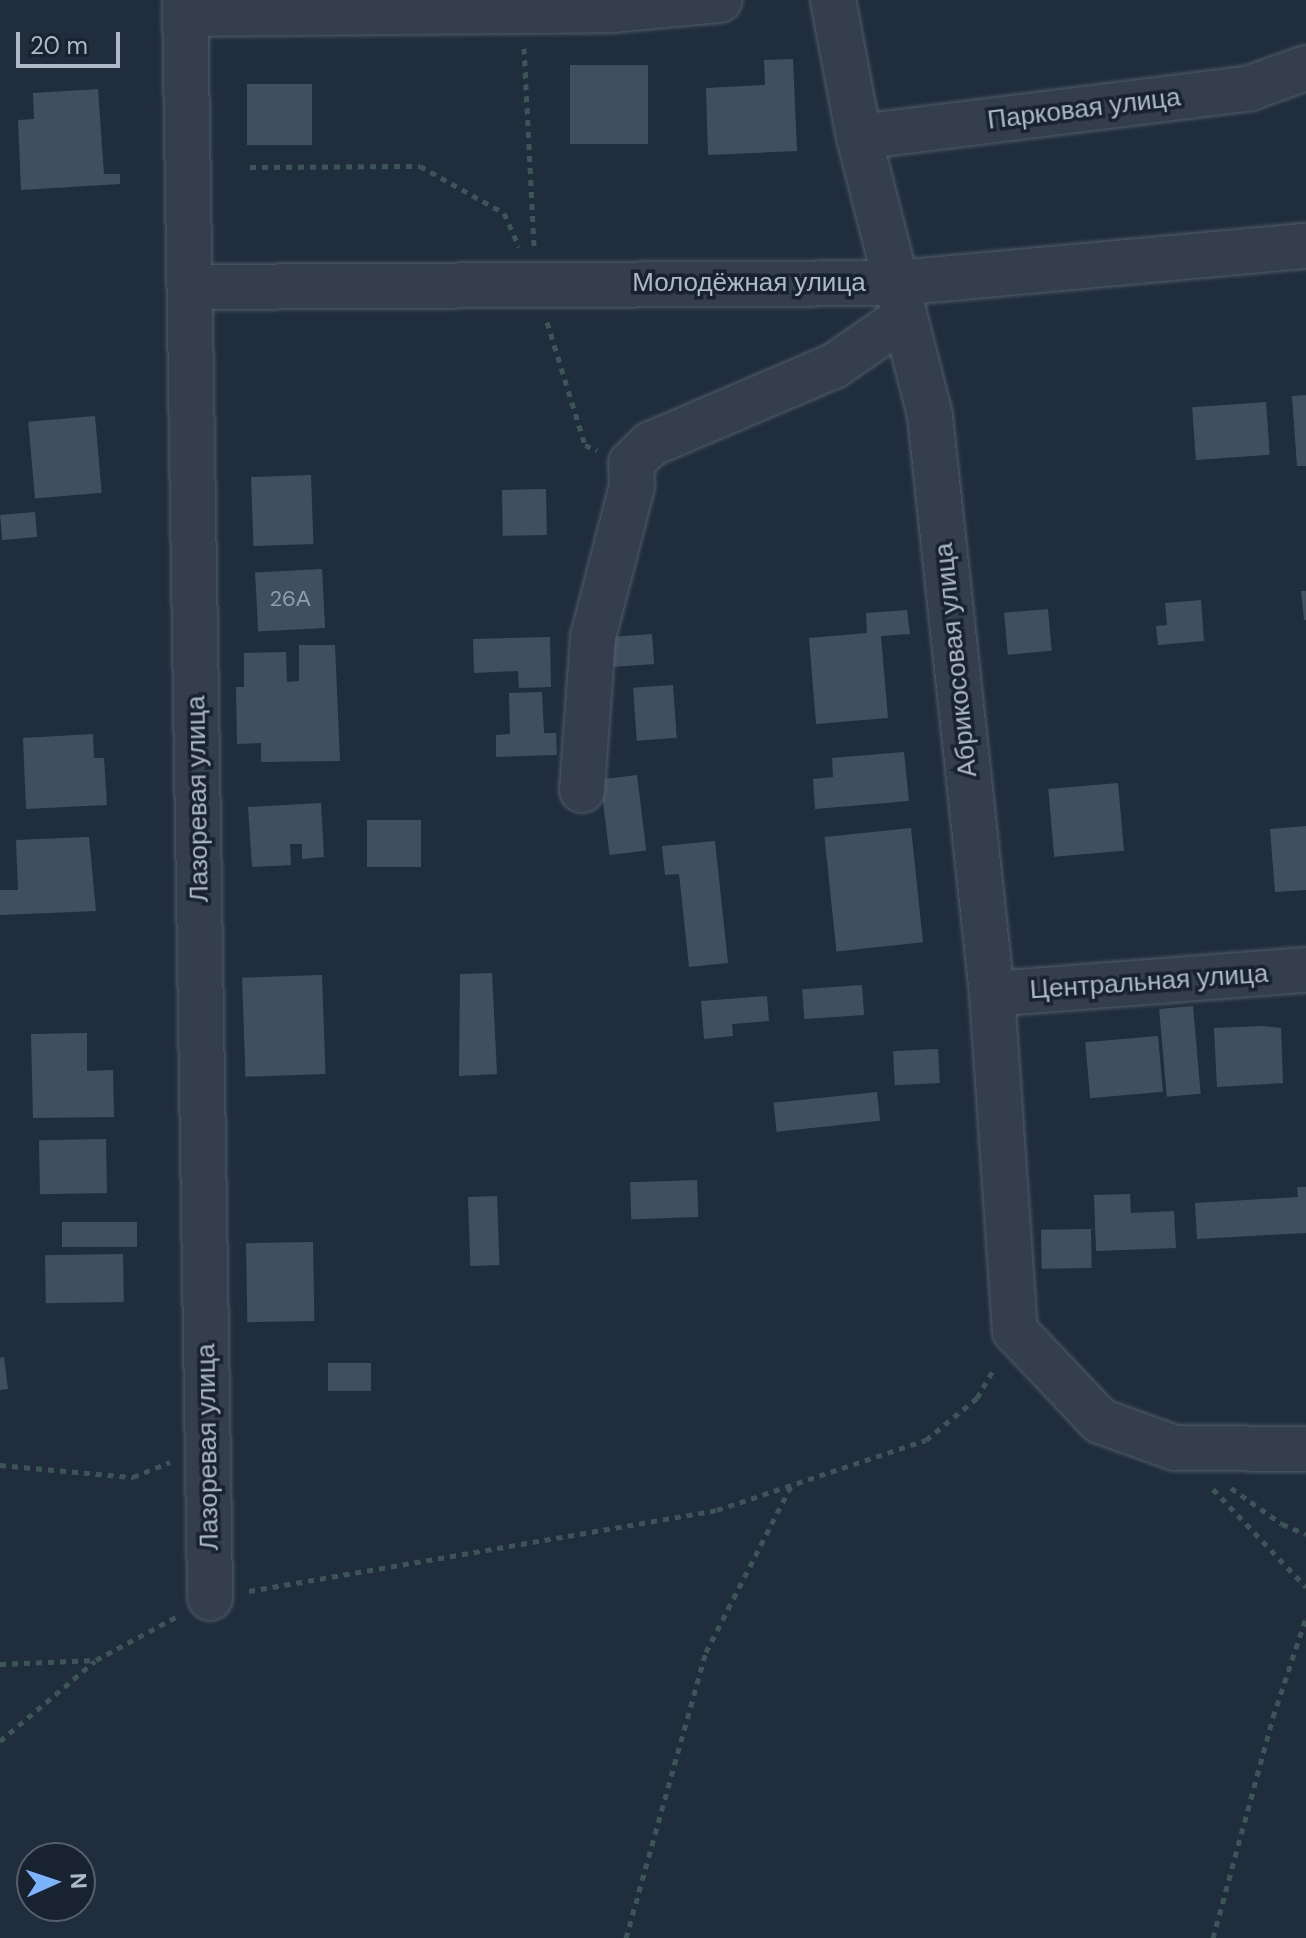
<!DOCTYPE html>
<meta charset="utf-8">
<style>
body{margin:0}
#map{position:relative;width:1306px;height:1938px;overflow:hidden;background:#202d3c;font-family:"DM Sans",sans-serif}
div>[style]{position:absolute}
.building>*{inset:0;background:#404f60;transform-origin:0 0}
.path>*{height:5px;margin-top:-2.5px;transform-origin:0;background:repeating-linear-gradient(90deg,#3c5657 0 6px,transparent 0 12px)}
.roads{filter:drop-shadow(0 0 2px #515c69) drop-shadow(0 0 2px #515c69)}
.minor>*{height:44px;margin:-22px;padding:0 22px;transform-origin:22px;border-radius:22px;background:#343e4c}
span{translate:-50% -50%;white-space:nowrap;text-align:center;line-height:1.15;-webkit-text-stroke:7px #192330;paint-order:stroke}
.number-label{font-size:22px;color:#929eae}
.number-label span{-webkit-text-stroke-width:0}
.street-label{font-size:26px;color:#aeb9c8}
.north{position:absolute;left:16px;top:1842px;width:80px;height:80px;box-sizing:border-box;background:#192330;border:2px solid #555f6d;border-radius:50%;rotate:87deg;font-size:22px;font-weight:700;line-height:32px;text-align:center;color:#aeb9c8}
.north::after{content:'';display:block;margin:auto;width:28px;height:36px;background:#7cb3ff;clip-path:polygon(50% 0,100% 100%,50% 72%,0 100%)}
.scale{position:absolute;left:16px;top:32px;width:104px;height:36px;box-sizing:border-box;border:4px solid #aeb9c8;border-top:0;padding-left:10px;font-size:24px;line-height:28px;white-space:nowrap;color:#aeb9c8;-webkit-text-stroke:6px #192330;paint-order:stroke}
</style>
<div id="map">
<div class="building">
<div style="clip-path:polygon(793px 59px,797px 151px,708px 155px,706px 88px,765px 85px,764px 60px)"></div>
<div style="left:570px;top:65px;width:78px;height:79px"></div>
<div style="left:312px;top:84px;width:61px;height:65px;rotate:90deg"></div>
<div style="clip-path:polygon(98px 89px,104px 174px,120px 174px,120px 184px,21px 190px,18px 120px,34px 119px,33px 93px)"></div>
<div style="clip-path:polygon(1306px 395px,1306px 466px,1297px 466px,1292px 396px)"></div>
<div style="left:1266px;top:402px;width:53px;height:74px;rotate:86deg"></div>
<div style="left:95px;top:416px;width:77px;height:67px;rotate:85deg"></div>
<div style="left:311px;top:475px;width:69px;height:60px;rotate:88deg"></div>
<div style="left:546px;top:489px;width:46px;height:44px;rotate:89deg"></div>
<div style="left:35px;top:512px;width:25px;height:35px;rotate:85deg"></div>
<div style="left:322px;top:569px;width:59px;height:67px;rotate:87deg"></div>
<div style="clip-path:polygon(1301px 591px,1306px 591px,1306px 620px,1304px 620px)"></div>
<div style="clip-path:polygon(1201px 600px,1204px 641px,1158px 645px,1156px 626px,1167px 625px,1165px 603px)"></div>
<div style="left:1048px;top:609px;width:42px;height:44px;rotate:85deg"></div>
<div style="clip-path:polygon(907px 610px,910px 634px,881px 636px,888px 718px,816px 724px,809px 638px,867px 633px,866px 613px)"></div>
<div style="left:652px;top:634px;width:30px;height:47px;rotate:86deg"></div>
<div style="clip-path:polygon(550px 637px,551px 687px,519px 688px,518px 671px,474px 673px,473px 639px)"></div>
<div style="clip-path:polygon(299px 645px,335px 645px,340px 761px,261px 762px,261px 743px,237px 744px,236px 687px,244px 687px,244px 653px,286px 652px,287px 682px,299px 681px)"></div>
<div style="left:673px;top:685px;width:53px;height:40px;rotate:86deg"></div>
<div style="clip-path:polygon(542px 692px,544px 733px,556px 733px,557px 755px,496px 757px,496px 735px,510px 734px,509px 693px)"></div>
<div style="clip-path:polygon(93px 734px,94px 758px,104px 758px,107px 805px,26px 809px,23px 738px)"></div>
<div style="clip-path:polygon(904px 752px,909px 801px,815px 809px,813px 779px,833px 777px,832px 758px)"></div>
<div style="left:637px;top:775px;width:76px;height:37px;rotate:83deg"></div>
<div style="left:1118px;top:783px;width:68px;height:70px;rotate:85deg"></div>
<div style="clip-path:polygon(321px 803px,324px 857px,302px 859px,302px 844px,290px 844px,291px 865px,252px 867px,248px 807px)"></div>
<div style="left:367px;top:820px;width:54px;height:47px"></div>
<div style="clip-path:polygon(1306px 826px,1306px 890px,1275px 892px,1270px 829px)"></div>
<div style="left:911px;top:828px;width:115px;height:87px;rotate:84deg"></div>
<div style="clip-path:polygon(89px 837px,96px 911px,0 915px,0 890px,18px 890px,16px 840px)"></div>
<div style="clip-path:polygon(715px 841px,728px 963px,689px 967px,679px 874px,665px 875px,662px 846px)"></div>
<div style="clip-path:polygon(492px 973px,497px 1074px,459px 1076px,460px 974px)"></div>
<div style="left:322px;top:975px;width:99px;height:80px;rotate:88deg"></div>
<div style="left:862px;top:985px;width:30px;height:60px;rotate:86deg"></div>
<div style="clip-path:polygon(767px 996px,769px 1021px,732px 1024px,733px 1036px,704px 1039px,701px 1001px)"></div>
<div style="left:1193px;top:1006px;width:88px;height:34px;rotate:85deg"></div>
<div style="clip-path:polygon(1262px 1026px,1281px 1028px,1283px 1083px,1217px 1087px,1214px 1028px)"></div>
<div style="clip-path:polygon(87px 1033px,87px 1071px,113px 1070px,114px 1117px,33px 1118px,31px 1034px)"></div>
<div style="left:1158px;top:1036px;width:56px;height:73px;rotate:85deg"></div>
<div style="left:938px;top:1049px;width:34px;height:45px;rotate:87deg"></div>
<div style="left:877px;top:1092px;width:29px;height:104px;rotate:84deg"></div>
<div style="left:106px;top:1139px;width:54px;height:67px;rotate:89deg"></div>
<div style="left:697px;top:1180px;width:37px;height:67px;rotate:88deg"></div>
<div style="clip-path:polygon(1297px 1187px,1306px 1187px,1306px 1233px,1197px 1239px,1195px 1203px,1298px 1197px)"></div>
<div style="clip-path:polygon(1130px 1194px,1131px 1213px,1174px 1211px,1176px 1248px,1096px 1251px,1094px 1195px)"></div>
<div style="left:497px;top:1196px;width:69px;height:29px;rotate:88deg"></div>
<div style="left:137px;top:1222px;width:25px;height:75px;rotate:90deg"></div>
<div style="left:1091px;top:1229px;width:39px;height:50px;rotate:89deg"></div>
<div style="left:313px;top:1242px;width:79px;height:67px;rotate:89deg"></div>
<div style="left:123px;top:1254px;width:48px;height:78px;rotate:89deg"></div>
<div style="clip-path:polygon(4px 1357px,8px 1389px,0 1390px,0 1358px)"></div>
<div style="left:371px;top:1363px;width:28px;height:43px;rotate:90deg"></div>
</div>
<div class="path">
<div style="left:524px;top:48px;width:198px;rotate:87.1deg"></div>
<div style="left:250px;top:167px;width:170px;rotate:-0.3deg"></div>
<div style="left:420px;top:166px;width:96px;rotate:29.2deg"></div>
<div style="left:504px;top:213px;width:37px;rotate:66deg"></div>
<div style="left:547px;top:322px;width:129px;rotate:72.8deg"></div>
<div style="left:585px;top:445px;width:13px;rotate:23deg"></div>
<div style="left:0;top:1465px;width:134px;rotate:5.2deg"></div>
<div style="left:133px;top:1477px;width:40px;rotate:-22deg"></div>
<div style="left:1231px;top:1488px;width:62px;rotate:35.2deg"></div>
<div style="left:1282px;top:1524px;width:26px;rotate:23deg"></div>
<div style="left:1213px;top:1489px;width:135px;rotate:46.5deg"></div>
<div style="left:249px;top:1591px;width:475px;rotate:-9.8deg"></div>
<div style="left:717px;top:1510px;width:220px;rotate:-18.5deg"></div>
<div style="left:926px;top:1440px;width:66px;rotate:-39.5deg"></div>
<div style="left:977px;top:1398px;width:36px;rotate:-60deg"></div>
<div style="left:0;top:1664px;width:96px;rotate:-2.4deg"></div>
<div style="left:96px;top:1660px;width:91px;rotate:-28.3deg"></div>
<div style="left:0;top:1741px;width:124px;rotate:-40.1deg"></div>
<div style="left:626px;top:1938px;width:297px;rotate:-74.4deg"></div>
<div style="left:706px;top:1652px;width:186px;rotate:-62.9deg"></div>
<div style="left:1213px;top:1938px;width:229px;rotate:-74.8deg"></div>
<div style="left:1273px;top:1717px;width:104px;rotate:-71.6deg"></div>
</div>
<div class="roads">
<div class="minor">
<div style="left:185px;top:0;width:1598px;rotate:89.1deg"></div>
<div style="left:833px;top:0;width:139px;rotate:79.3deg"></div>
<div style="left:859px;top:137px;width:288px;rotate:75.7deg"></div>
<div style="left:930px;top:416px;width:581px;rotate:83.88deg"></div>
<div style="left:992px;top:994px;width:338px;rotate:86.1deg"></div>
<div style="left:1015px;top:1331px;width:124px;rotate:46.6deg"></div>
<div style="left:1100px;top:1421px;width:80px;rotate:19.8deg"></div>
<div style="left:1175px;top:1448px;width:131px;rotate:0.4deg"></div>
<div style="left:185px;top:14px;width:427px;rotate:-0.5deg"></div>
<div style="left:612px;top:10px;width:108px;rotate:-5.3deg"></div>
<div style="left:859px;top:137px;width:394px;rotate:-7.1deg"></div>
<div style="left:1250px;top:88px;width:59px;rotate:-19.7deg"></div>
<div style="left:190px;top:287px;width:707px;rotate:-0.32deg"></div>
<div style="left:897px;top:283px;width:411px;rotate:-5.2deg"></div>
<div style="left:582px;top:790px;width:153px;rotate:-85.9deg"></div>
<div style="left:593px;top:637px;width:156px;rotate:-75.5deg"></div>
<div style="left:632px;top:486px;width:23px;rotate:-92deg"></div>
<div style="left:631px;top:463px;width:28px;rotate:-44deg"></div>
<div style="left:651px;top:444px;width:199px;rotate:-23.1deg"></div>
<div style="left:834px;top:366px;width:86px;rotate:-34.6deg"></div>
<div style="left:992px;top:994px;width:315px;rotate:-4.4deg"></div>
</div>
</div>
<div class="number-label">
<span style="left:290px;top:599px">26А</span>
</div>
<div class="street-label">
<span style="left:1084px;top:109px;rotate:-7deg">Парковая улица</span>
<span style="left:749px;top:283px">Молодёжная улица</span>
<span style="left:956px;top:660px;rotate:-96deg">Абрикосовая улица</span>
<span style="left:198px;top:799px;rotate:-91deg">Лазоревая улица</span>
<span style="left:1149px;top:982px;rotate:-4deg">Центральная улица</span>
<span style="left:208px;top:1447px;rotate:-91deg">Лазоревая улица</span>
</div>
<div class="north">N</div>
<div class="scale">20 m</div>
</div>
